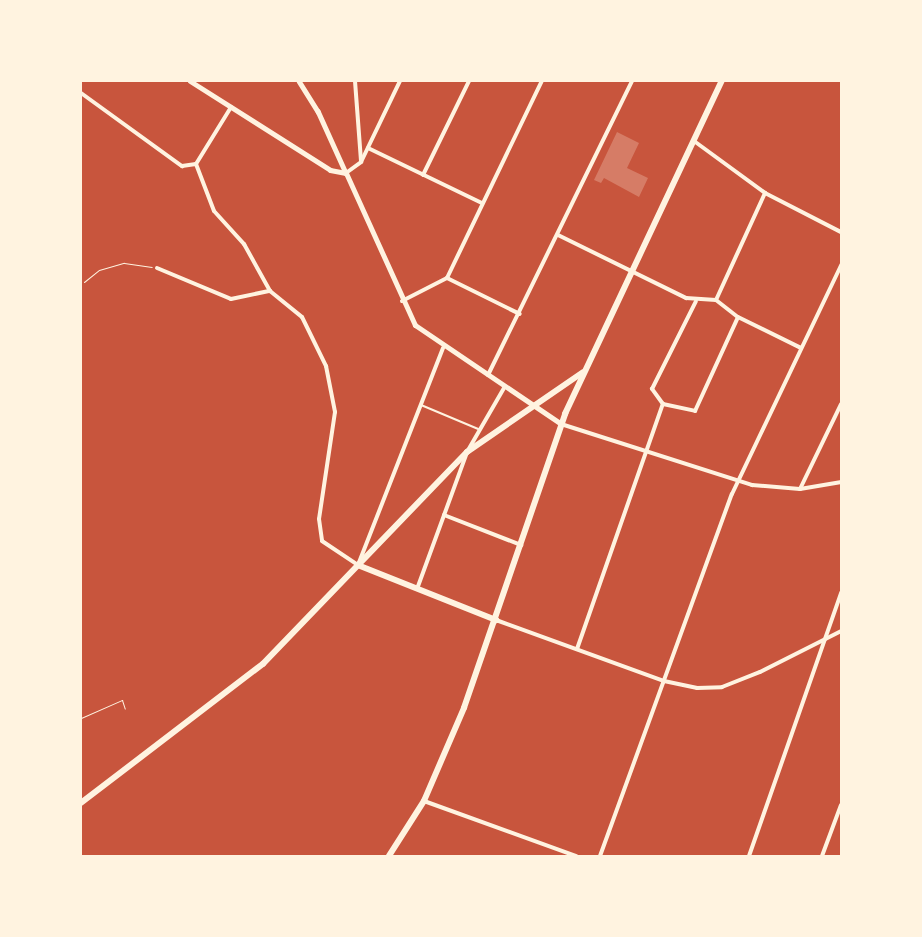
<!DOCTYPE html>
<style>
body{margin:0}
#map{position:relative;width:922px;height:937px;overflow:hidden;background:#c8553d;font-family:Mulish,sans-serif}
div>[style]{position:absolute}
.building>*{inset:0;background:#d67c66}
.path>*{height:1px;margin:-0.5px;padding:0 0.5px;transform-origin:0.5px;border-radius:0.5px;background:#fff3e0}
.service>*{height:2px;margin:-1px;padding:0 1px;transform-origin:1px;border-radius:1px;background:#fff3e0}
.minor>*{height:4px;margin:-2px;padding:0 2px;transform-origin:2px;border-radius:2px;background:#fff3e0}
.tertiary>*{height:4.5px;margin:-2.25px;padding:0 2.25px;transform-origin:2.25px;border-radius:2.25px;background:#fff3e0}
.secondary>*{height:5px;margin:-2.5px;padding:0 2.5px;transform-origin:2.5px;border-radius:2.5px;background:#fff3e0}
.primary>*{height:5.5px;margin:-2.75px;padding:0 2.75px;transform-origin:2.75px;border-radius:2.75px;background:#fff3e0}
span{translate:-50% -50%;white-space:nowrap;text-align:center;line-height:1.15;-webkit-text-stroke:4px #fff3e0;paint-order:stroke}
.frame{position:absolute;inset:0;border:82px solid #fff3e0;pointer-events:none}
</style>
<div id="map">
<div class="building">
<div style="clip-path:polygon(617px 132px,639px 143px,627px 168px,648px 178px,639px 197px,604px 178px,601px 183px,594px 180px)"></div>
</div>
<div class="path">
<div style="left:84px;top:282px;width:19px;rotate:-39deg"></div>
<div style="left:99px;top:270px;width:26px;rotate:-16deg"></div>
<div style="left:124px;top:263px;width:28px;rotate:8deg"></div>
<div style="left:81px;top:718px;width:45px;rotate:-23.7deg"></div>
<div style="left:122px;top:700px;width:9px;rotate:72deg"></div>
</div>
<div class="service">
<div style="left:421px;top:405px;width:62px;rotate:22.8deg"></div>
</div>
<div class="minor">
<div style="left:355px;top:81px;width:80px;rotate:85.7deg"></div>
<div style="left:81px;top:93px;width:125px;rotate:35.9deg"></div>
<div style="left:182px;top:166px;width:14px;rotate:-8deg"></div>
<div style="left:694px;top:141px;width:88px;rotate:36.2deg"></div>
<div style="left:765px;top:193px;width:85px;rotate:27.2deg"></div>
<div style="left:368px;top:148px;width:127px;rotate:25.8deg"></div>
<div style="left:196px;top:164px;width:50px;rotate:69deg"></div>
<div style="left:214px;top:211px;width:45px;rotate:47.7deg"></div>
<div style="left:244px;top:244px;width:54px;rotate:61deg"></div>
<div style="left:196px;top:164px;width:67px;rotate:-58.4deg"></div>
<div style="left:346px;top:173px;width:19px;rotate:-36deg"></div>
<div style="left:361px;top:162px;width:90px;rotate:-64.3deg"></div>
<div style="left:423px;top:175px;width:105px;rotate:-63.9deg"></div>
<div style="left:558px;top:235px;width:143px;rotate:26.2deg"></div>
<div style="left:686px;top:298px;width:30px;rotate:4deg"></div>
<div style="left:716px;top:300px;width:28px;rotate:38deg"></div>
<div style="left:738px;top:317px;width:70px;rotate:26.2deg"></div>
<div style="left:157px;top:268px;width:80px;rotate:22.7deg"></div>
<div style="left:231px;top:299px;width:40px;rotate:-12deg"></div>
<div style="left:270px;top:291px;width:41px;rotate:39.1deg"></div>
<div style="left:302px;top:317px;width:55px;rotate:63.9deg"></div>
<div style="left:326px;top:366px;width:47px;rotate:78.9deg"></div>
<div style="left:335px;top:412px;width:108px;rotate:98.5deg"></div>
<div style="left:319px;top:519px;width:22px;rotate:82deg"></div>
<div style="left:322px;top:541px;width:43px;rotate:33.7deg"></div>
<div style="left:358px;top:565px;width:233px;rotate:-68.6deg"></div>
<div style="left:447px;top:278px;width:81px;rotate:26.3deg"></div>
<div style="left:716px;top:300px;width:118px;rotate:-65.4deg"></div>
<div style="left:402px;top:301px;width:51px;rotate:-27.1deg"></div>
<div style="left:447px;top:278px;width:219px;rotate:-64.3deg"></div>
<div style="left:488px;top:375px;width:327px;rotate:-63.9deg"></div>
<div style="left:663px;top:404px;width:19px;rotate:-126deg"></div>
<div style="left:652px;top:389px;width:98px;rotate:-63.4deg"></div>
<div style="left:561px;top:424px;width:201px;rotate:17.7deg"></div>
<div style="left:752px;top:485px;width:48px;rotate:4.8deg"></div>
<div style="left:800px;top:489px;width:42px;rotate:-9.7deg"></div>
<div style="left:800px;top:489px;width:94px;rotate:-64.2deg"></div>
<div style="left:444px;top:515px;width:83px;rotate:21.3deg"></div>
<div style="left:417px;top:589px;width:146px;rotate:-69.9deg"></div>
<div style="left:467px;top:452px;width:74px;rotate:-60deg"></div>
<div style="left:496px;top:620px;width:179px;rotate:20deg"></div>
<div style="left:664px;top:681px;width:34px;rotate:12deg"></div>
<div style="left:697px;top:688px;width:25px;rotate:-2deg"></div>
<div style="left:722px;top:687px;width:41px;rotate:-21.5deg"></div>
<div style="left:760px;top:672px;width:91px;rotate:-26.8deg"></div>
<div style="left:577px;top:649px;width:260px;rotate:-70.7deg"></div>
<div style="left:663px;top:404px;width:33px;rotate:12deg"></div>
<div style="left:695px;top:411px;width:103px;rotate:-65.4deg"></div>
<div style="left:424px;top:801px;width:162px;rotate:19.9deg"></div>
<div style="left:600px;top:856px;width:385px;rotate:-70deg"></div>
<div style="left:732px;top:494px;width:254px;rotate:-64.5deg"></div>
<div style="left:749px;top:856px;width:279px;rotate:-70.7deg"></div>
<div style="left:822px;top:856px;width:54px;rotate:-69.6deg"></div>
</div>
<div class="tertiary">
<div style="left:299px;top:81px;width:36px;rotate:58deg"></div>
<div style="left:318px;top:111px;width:68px;rotate:65.7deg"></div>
</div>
<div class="secondary">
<div style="left:190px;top:81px;width:166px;rotate:32.4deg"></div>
<div style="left:330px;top:170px;width:16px;rotate:11deg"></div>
<div style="left:346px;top:173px;width:167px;rotate:65.6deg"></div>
<div style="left:415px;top:325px;width:176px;rotate:34.1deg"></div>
</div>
<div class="primary">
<div style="left:358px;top:565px;width:149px;rotate:21.7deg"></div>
<div style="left:81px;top:803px;width:229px;rotate:-37.4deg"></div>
<div style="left:263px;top:664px;width:294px;rotate:-46.1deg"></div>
<div style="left:467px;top:452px;width:140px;rotate:-34.5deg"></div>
<div style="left:389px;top:856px;width:65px;rotate:-57.5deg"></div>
<div style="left:424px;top:801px;width:101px;rotate:-66.7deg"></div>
<div style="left:464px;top:708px;width:311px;rotate:-71deg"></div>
<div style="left:565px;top:414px;width:368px;rotate:-64.8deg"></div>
</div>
<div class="frame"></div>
</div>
